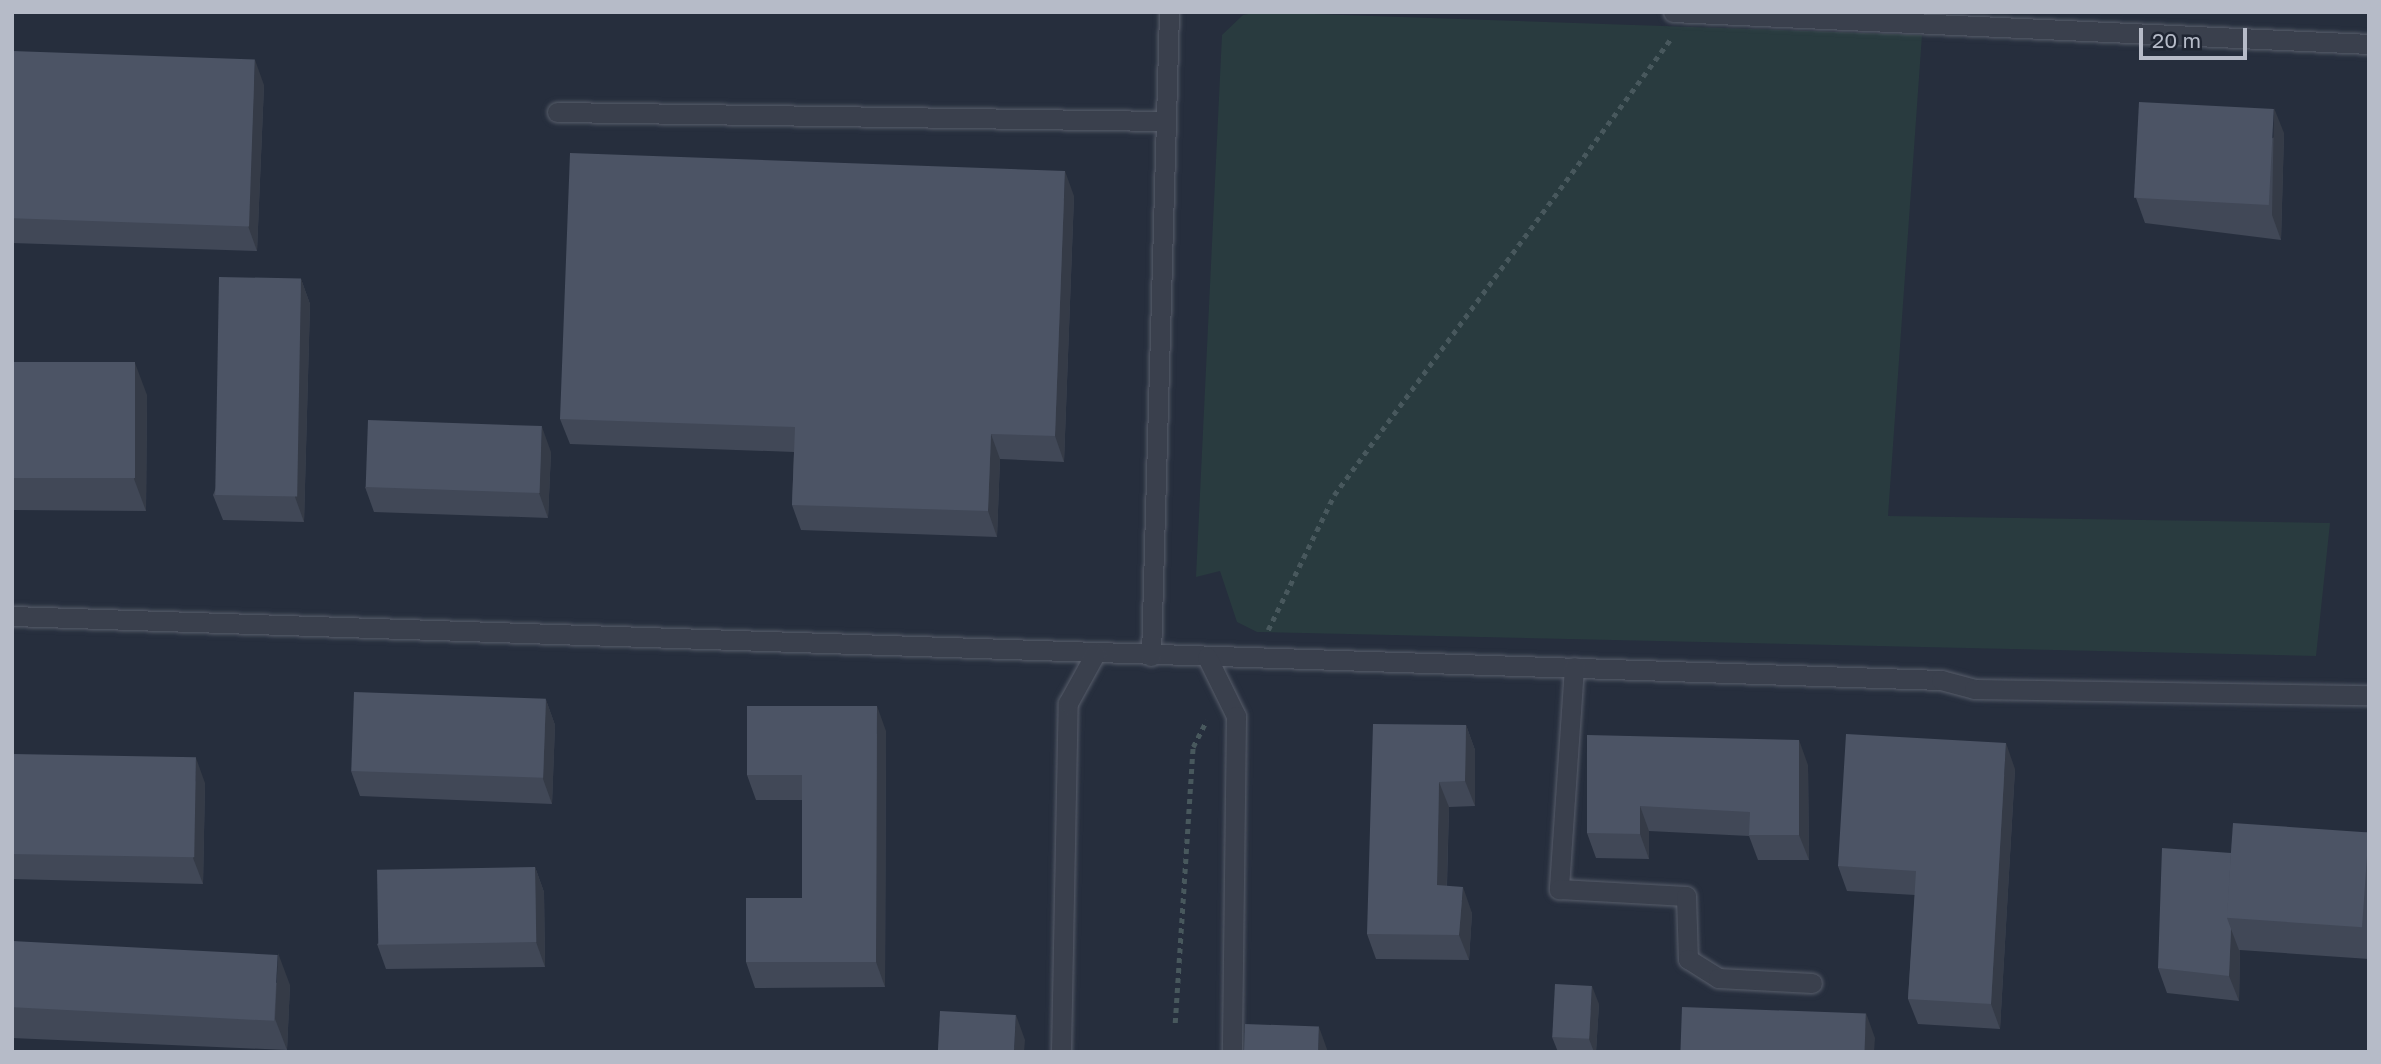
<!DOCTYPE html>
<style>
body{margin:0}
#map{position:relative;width:2381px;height:1064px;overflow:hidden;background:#262e3d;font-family:"Golos Text",sans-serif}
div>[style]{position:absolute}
.green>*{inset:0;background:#293b3f}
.path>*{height:4.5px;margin-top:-2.25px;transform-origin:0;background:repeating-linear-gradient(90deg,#48585d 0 5px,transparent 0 10px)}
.roads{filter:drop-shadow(0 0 2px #585e6b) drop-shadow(0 0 2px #585e6b)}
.lane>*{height:19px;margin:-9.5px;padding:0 9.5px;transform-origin:9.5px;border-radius:9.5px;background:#3a404d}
.wall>*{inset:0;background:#414857}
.shaded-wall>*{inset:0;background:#353b47}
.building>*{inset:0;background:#4c5465;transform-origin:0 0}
span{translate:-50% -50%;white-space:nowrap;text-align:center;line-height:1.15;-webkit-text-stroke:5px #1f2532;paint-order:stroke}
.frame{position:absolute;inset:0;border:14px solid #b6bbc8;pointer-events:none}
.scale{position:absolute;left:2139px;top:28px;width:108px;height:32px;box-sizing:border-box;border:4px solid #b6bbc8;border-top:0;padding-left:9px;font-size:21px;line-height:24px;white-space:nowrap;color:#b6bbc8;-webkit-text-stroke:5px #1f2532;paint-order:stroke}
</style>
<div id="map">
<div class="green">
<div style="clip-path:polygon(1259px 12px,1922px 35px,1888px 516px,2330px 523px,2316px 656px,1257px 632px,1237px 622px,1220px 571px,1196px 577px,1222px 35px,1243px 15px)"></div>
</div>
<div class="path">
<div style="left:1268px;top:630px;width:150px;rotate:-63.9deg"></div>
<div style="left:1334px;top:495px;width:566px;rotate:-53.56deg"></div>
<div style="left:1175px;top:1023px;width:277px;rotate:-86.3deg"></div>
<div style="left:1193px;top:747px;width:30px;rotate:-63deg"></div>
</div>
<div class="roads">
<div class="lane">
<div style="left:1673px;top:12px;width:697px;rotate:2.63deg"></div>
<div style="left:557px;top:112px;width:609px;rotate:0.85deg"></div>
<div style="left:12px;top:616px;width:1930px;rotate:1.9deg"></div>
<div style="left:1941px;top:680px;width:34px;rotate:15deg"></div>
<div style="left:1974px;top:689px;width:395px;rotate:0.9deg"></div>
<div style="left:1151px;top:656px;width:644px;rotate:-88.4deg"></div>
<div style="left:1207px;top:657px;width:66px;rotate:63.8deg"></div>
<div style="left:1236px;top:716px;width:336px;rotate:90.7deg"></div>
<div style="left:1574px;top:667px;width:223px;rotate:93.9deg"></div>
<div style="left:1559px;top:889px;width:127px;rotate:3.2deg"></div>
<div style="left:1686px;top:896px;width:63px;rotate:88.2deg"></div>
<div style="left:1688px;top:959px;width:36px;rotate:32deg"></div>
<div style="left:1718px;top:978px;width:94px;rotate:3deg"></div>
<div style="left:1061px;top:1052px;width:349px;rotate:-88.9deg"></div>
<div style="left:1068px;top:703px;width:56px;rotate:-61.1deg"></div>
</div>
</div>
<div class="wall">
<div style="clip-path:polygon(12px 51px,264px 85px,257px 251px,12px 243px)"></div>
<div style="clip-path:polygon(2284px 133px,2281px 240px,2145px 223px,2136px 198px)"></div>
<div style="clip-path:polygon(1074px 196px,1064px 462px,1000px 459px,997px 537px,801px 530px,792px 505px,794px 452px,570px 444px,560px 419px)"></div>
<div style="clip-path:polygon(301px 279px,310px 304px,304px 522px,223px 520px,213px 495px)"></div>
<div style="clip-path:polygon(12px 362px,147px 395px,146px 511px,12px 510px)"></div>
<div style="clip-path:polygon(551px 452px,548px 518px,374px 512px,365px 487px)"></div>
<div style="clip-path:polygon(546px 700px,555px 725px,552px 804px,360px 796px,351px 771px)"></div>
<div style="clip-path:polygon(1466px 725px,1475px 750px,1475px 806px,1449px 807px,1447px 886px,1472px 913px,1469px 960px,1376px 959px,1367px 934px)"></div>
<div style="clip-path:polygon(886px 731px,885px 987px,755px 988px,746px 962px,802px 898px,802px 800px,756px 800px,747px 775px)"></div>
<div style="clip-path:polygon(1587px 735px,1808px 765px,1809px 860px,1758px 860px,1749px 836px,1649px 831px,1649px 859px,1596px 858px,1587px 833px)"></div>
<div style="clip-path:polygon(12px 754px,205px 783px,203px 884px,12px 879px)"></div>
<div style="clip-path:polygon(2015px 769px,2000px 1029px,1918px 1024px,1908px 999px,1915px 895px,1847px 891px,1838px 866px)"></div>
<div style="clip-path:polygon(2369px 832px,2369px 959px,2240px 950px,2239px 1001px,2167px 993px,2158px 968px,2231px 853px)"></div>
<div style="clip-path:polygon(535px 867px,544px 892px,545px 967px,386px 969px,377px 944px)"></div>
<div style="clip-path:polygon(12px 941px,290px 985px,287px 1050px,12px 1038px)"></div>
<div style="clip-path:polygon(1599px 1004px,1596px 1052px,1558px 1052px,1552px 1037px)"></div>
</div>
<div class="shaded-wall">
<div style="clip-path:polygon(255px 60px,264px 85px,257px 251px,248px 226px)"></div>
<div style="clip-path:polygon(2274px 108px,2284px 133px,2281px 240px,2272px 215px)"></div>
<div style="clip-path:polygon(1065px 171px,1074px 196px,1064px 462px,1055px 436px)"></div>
<div style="clip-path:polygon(301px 279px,310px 304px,304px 522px,295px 497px)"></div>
<div style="clip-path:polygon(135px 363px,147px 395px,146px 511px,134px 479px)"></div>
<div style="clip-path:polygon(542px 427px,551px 452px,548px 518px,539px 493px)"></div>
<div style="clip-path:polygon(991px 434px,1000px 459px,997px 537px,988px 511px)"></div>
<div style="clip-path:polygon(546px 700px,555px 725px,552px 804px,543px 779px)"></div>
<div style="clip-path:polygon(877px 706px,886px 731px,885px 987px,876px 962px)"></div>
<div style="clip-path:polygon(1466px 725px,1475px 750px,1475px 806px,1465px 781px)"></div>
<div style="clip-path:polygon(1799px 740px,1808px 765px,1809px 860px,1799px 835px)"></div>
<div style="clip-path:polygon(2006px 743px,2015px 769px,2000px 1029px,1991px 1004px)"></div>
<div style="clip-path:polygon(196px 758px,205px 783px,203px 884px,193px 858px)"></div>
<div style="clip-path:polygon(1439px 782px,1449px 807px,1446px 910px,1437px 885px)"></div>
<div style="clip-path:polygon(1640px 806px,1649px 831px,1649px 859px,1640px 834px)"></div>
<div style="clip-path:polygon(535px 867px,544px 892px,545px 967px,536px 942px)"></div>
<div style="clip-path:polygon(1463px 887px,1472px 913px,1469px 960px,1459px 935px)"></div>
<div style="clip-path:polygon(2231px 929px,2239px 950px,2240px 950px,2239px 1001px,2229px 976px)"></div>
<div style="clip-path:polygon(278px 953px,290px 985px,287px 1050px,275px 1019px)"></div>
<div style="clip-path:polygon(1592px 986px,1599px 1004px,1596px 1052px,1594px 1052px,1589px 1039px)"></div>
<div style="clip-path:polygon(1866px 1013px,1875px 1038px,1874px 1052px,1864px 1052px)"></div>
<div style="clip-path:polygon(1016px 1015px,1025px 1040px,1024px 1052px,1014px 1052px)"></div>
<div style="clip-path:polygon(1319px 1027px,1328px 1052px,1318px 1052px)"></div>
</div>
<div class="building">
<div style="left:12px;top:51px;width:243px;height:167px;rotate:2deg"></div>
<div style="left:2139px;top:102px;width:135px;height:96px;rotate:3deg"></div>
<div style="clip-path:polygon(570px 153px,1065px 171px,1055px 436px,991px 434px,988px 511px,792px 505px,795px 427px,560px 419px)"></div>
<div style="left:219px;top:277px;width:82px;height:218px;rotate:1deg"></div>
<div style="left:12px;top:362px;width:123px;height:116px"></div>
<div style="left:368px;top:420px;width:174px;height:67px;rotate:2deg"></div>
<div style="left:354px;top:692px;width:192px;height:79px;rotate:2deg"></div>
<div style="clip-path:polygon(747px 706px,877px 706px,876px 962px,746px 962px,746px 898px,802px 898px,802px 775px,747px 775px)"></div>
<div style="clip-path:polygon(1373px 724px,1466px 725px,1465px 781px,1439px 782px,1437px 885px,1463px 887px,1459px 935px,1367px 934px)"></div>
<div style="clip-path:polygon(1846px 734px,2006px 743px,1991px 1004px,1908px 999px,1916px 871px,1838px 866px)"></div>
<div style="clip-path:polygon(1587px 735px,1799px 740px,1799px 835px,1749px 835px,1750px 812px,1640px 806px,1640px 834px,1587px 833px)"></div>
<div style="left:12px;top:754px;width:184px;height:100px;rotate:1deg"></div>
<div style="left:2233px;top:823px;width:136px;height:95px;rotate:4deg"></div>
<div style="clip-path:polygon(2162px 848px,2231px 853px,2227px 918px,2231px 929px,2229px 976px,2158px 968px)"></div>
<div style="left:535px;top:867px;width:75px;height:158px;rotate:89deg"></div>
<div style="left:12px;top:941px;width:266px;height:66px;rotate:3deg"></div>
<div style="left:1555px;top:984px;width:37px;height:53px;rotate:3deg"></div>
<div style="left:1682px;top:1007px;width:184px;height:45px;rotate:2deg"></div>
<div style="left:940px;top:1011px;width:76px;height:41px;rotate:3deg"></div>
<div style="left:1245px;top:1024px;width:74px;height:28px;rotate:2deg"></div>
</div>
<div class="frame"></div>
<div class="scale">20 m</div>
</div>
